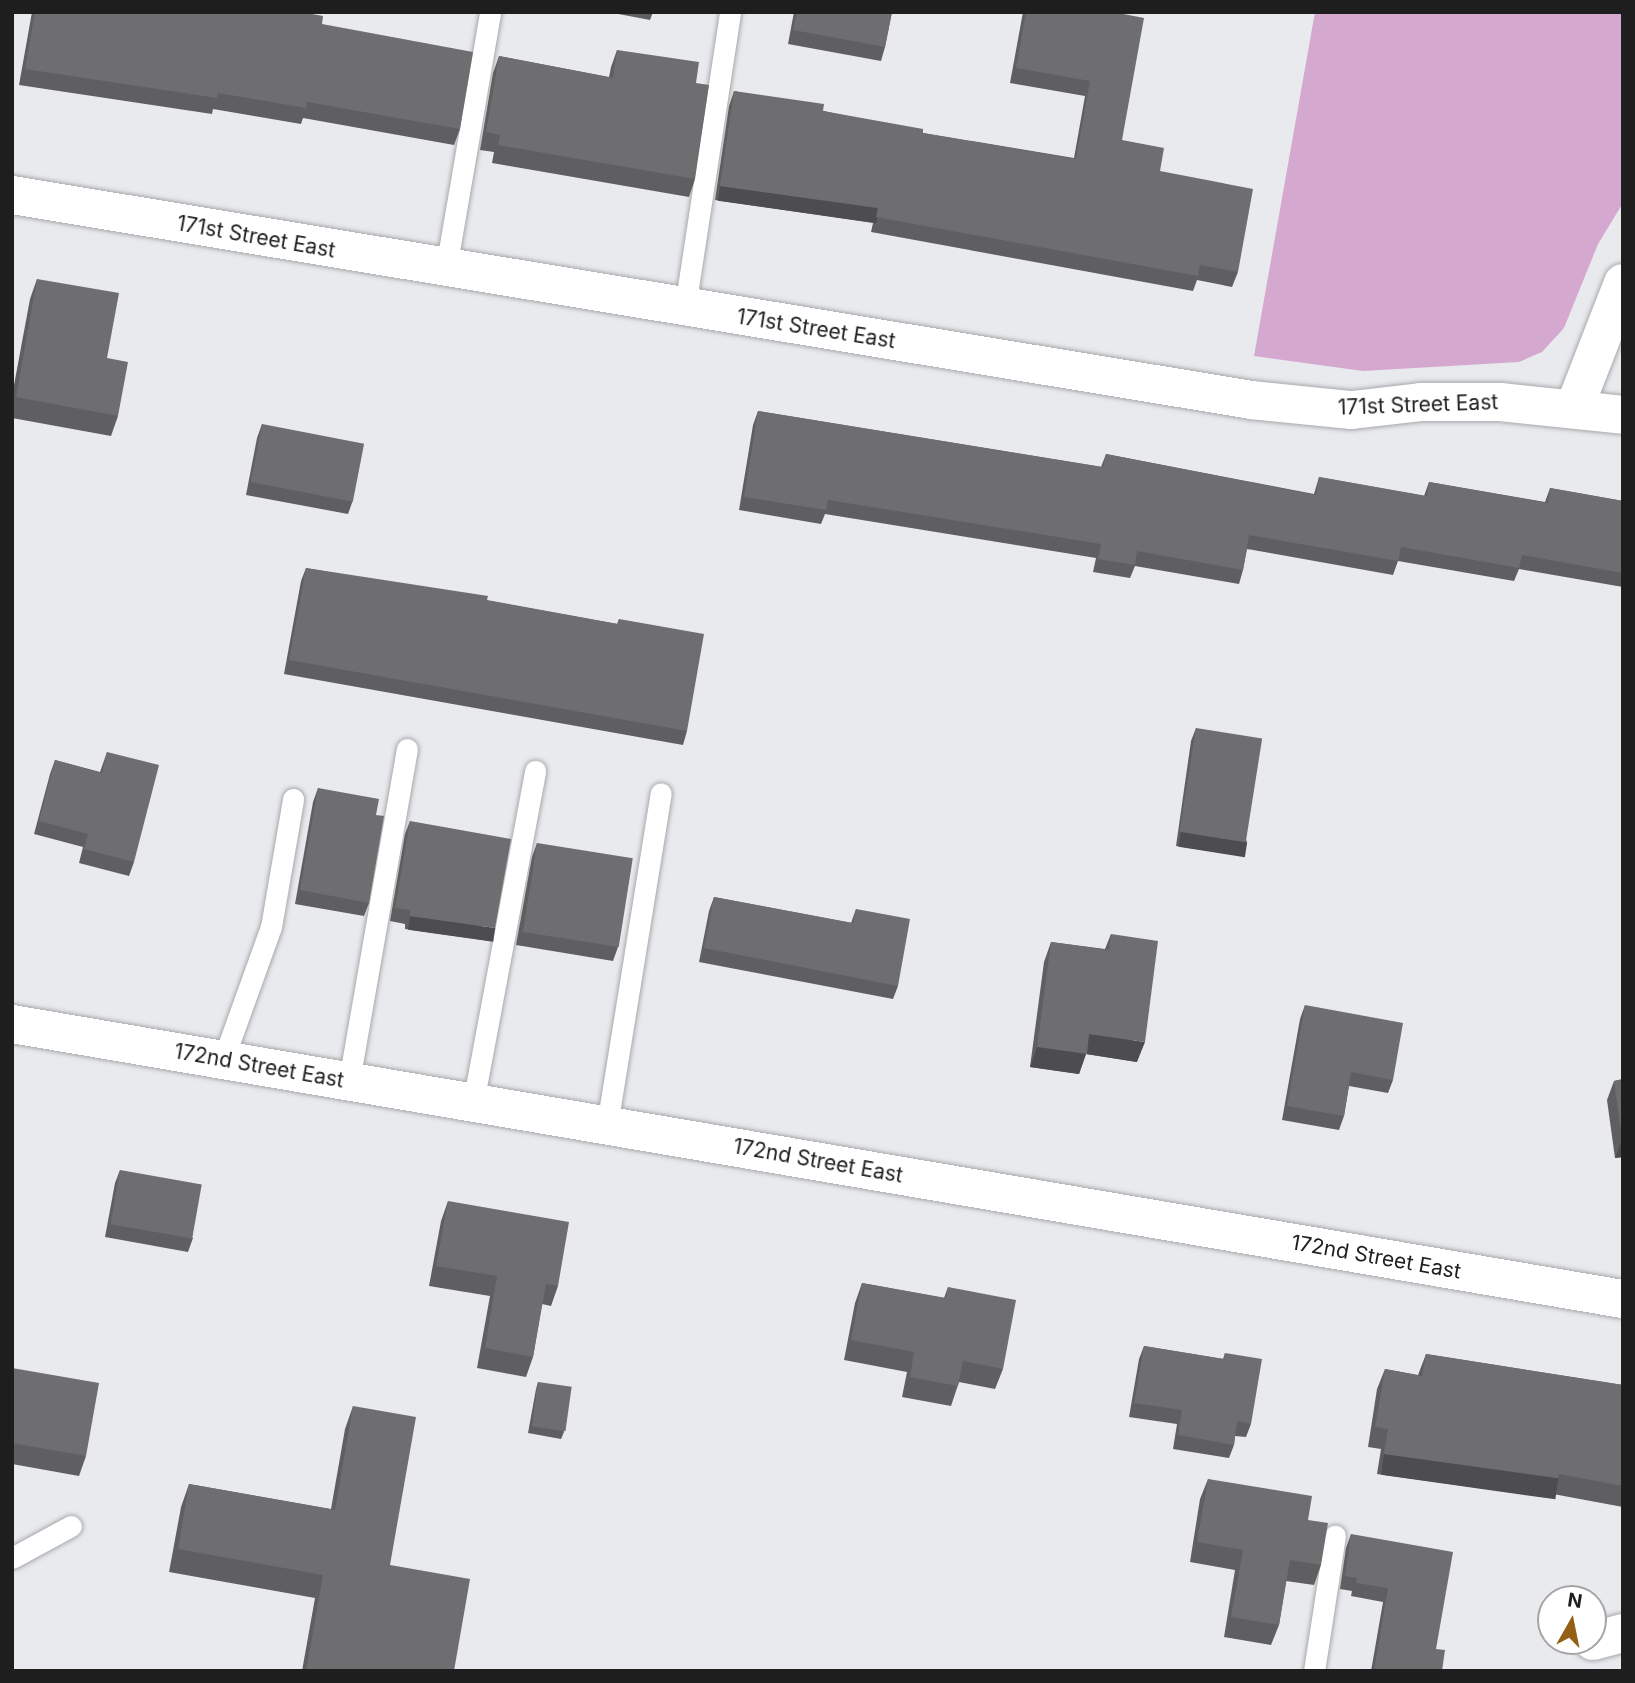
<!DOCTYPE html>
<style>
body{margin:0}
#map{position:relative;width:1635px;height:1683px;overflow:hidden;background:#e8eaed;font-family:Inter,sans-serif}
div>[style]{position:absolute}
.green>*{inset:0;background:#d5a8d0}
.roads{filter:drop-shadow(0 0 2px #a7a9ac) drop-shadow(0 0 2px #a7a9ac)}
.service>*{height:21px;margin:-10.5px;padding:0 10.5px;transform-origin:10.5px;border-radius:10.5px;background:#fff}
.minor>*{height:38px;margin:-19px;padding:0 19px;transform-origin:19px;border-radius:19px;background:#fff}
.wall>*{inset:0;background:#5f5f61}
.shaded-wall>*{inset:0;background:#4d4d4f;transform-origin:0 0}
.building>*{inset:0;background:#6e6e71;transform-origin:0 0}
span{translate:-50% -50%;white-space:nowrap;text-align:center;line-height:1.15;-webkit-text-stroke:6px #fff;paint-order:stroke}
.street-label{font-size:21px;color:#1e1e1f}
.frame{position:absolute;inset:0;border:14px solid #1e1e1f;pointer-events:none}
.north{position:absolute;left:1537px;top:1585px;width:70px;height:70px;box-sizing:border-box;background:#fff;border:2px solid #a5a5a5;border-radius:50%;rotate:9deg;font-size:19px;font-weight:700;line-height:28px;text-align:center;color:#1e1e1f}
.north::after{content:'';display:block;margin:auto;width:24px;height:32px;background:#946015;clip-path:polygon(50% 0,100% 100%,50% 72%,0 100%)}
</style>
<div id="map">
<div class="green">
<div style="clip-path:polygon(1315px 12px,1623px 14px,1623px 203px,1598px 244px,1564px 328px,1542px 352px,1519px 362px,1363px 371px,1254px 356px)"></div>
</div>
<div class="roads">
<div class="service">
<div style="left:446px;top:268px;width:260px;rotate:-80.2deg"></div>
<div style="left:685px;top:307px;width:298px;rotate:-81.3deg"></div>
<div style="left:223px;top:1060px;width:141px;rotate:-70.2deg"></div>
<div style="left:271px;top:927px;width:130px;rotate:-80.2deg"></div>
<div style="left:349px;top:1081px;width:337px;rotate:-80.1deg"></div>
<div style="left:473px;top:1103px;width:338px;rotate:-79.4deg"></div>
<div style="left:607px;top:1125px;width:336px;rotate:-80.8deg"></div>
<div style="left:12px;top:1558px;width:67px;rotate:-28.5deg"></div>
<div style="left:1314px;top:1671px;width:137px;rotate:-81.2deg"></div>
</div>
<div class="minor">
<div style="left:12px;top:195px;width:1256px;rotate:9.39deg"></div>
<div style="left:1251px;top:400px;width:101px;rotate:5.7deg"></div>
<div style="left:1352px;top:410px;width:69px;rotate:-6.6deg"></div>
<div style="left:1421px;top:402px;width:79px"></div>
<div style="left:1500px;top:402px;width:124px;rotate:6deg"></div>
<div style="left:1575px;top:406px;width:132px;rotate:-68.7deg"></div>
<div style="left:12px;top:1024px;width:1634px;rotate:9.69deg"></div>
<div style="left:1593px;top:1641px;width:31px;rotate:-15deg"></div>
</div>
</div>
<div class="wall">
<div style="clip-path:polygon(32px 12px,301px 12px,322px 24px,460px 129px,454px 145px,303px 118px,301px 124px,213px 109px,212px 114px,19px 85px)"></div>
<div style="clip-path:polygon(608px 12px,653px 12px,650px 20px)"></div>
<div style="clip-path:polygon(794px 12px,892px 12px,885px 47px,881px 61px,788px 44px)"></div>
<div style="clip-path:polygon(1023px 12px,1113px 12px,1122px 140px,1160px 171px,1238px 272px,1232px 287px,1197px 280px,1193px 291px,871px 232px,873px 223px,715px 200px,729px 106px,734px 91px,923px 133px,1074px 158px,1085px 96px,1010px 83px)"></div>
<div style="clip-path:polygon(617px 50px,696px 83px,695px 179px,689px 197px,492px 163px,494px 152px,480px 150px,493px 73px,499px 56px,609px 77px,611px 67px)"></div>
<div style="clip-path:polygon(37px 279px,107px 358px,118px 416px,111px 436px,12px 418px,12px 396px,30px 299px)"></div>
<div style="clip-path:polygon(758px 411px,1101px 467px,1106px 454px,1314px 494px,1319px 477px,1424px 496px,1429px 482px,1545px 502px,1550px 488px,1623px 501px,1623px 587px,1519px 569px,1514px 581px,1398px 561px,1393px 575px,1247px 549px,1243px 570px,1239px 584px,1135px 566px,1130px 578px,1093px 572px,1096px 558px,825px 514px,821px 524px,739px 510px,753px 425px)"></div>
<div style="clip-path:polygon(262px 424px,353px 500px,348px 514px,246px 495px,257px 438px)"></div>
<div style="clip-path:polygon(306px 568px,617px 624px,619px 619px,687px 731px,683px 745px,284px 674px,301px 581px)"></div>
<div style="clip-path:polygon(1196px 728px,1247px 842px,1242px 856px,1176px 846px,1191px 741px)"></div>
<div style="clip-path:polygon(107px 752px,134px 862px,129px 876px,79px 863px,83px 847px,34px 834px,50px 774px,55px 760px,100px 772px)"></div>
<div style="clip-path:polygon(318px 788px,376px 815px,369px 903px,364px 916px,295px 904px,313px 802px)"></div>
<div style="clip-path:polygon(410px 821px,490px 941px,405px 929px,405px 924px,390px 921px,405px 834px)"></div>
<div style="clip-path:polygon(537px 843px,618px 947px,613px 961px,516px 945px,532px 857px)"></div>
<div style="clip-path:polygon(714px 897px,851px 923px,856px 909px,898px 986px,893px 999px,699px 962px,709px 911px)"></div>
<div style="clip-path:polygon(1111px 934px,1137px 1062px,1086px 1054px,1079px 1074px,1030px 1067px,1044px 962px,1051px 942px,1105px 949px)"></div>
<div style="clip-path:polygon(1305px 1005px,1393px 1080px,1388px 1093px,1349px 1086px,1344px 1116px,1339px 1130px,1282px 1120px,1300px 1019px)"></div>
<div style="clip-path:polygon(1623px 1079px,1623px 1157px,1615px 1158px,1607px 1100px,1614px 1081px)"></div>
<div style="clip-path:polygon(120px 1170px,193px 1238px,188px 1252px,105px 1237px,115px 1183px)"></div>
<div style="clip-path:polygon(448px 1201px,558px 1286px,551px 1306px,542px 1304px,533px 1357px,526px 1377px,477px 1368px,490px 1296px,429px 1286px,441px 1221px)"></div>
<div style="clip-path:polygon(862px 1283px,944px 1298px,948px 1287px,1003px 1369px,995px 1389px,959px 1382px,951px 1406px,902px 1397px,907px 1372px,844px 1360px,855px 1303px)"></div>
<div style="clip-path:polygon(1144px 1346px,1223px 1359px,1225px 1353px,1251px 1424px,1246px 1437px,1235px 1436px,1234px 1445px,1229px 1458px,1173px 1449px,1177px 1424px,1129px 1417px,1139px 1359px)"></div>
<div style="clip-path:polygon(1426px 1354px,1623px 1385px,1623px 1507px,1553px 1494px,1551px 1498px,1377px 1474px,1381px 1449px,1368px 1447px,1377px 1389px,1385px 1369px,1418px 1375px)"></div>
<div style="clip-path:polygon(12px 1368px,86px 1456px,79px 1476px,12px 1464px)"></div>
<div style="clip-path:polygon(538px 1382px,564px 1432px,561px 1439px,528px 1433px,536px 1389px)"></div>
<div style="clip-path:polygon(353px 1406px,390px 1565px,454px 1671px,302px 1671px,315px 1598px,169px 1572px,181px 1507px,189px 1484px,331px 1509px,345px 1429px)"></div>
<div style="clip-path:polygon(1208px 1479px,1308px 1520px,1321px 1565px,1314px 1585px,1286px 1581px,1279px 1625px,1271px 1645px,1224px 1637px,1235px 1570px,1190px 1562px,1200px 1499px)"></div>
<div style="clip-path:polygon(1351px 1534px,1436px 1649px,1442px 1671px,1371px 1671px,1383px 1602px,1351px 1596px,1352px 1591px,1340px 1589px,1346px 1548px)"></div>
</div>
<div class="shaded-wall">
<div style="left:720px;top:186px;width:160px;height:15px;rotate:8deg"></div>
<div style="left:1181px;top:832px;width:67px;height:15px;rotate:9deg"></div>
<div style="left:410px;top:916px;width:86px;height:14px;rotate:8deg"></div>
<div style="clip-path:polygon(1089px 1034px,1145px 1042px,1137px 1062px,1086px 1054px,1079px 1074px,1030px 1067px,1037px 1047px)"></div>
<div style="clip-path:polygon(1623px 1138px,1623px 1157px,1615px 1158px)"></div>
<div style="left:1384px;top:1454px;width:176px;height:21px;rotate:8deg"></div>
</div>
<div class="building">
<div style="clip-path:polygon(35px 12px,301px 12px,323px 16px,322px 24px,473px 52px,460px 129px,307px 102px,306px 108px,218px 93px,217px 98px,25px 69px)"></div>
<div style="clip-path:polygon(797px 12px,892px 12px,885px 47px,793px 30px)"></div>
<div style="clip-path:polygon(1026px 12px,1113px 12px,1144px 18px,1122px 140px,1164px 148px,1160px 171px,1253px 189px,1238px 272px,1200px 265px,1198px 276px,876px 217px,878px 208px,720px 186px,734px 91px,824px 104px,823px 111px,923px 129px,923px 133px,1076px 159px,1090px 81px,1016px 68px)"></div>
<div style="clip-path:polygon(617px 50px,699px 62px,696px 83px,709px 85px,695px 179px,498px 145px,500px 135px,486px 132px,499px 56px,613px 78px)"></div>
<div style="clip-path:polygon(37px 279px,119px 293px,107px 358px,128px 362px,118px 416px,16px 397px)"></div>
<div style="clip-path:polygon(758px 411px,1103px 467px,1106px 454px,1316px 495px,1319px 477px,1427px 496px,1429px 482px,1548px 503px,1550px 488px,1623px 501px,1623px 573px,1522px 555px,1519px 568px,1401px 547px,1398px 561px,1249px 535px,1243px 570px,1137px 551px,1135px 565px,1098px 559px,1101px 544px,828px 500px,826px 510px,744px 497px)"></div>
<div style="left:262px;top:424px;width:104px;height:59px;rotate:11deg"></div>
<div style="clip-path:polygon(306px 568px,488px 596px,487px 600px,618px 624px,619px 619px,704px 634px,687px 731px,289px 660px)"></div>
<div style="left:1196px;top:728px;width:67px;height:105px;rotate:9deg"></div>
<div style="clip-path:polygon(107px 752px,159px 765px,134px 862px,84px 849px,88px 834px,39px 821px,55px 760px,102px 773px)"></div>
<div style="clip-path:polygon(318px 788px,379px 799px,376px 815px,384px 816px,369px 903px,300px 890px)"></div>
<div style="clip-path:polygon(410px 821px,511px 839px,495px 928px,410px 916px,410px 910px,395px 908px)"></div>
<div style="left:537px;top:843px;width:97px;height:90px;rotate:9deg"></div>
<div style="clip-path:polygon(714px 897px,853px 923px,856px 909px,910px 919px,898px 986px,704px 948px)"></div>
<div style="clip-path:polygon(1111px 934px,1158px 941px,1145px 1042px,1089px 1034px,1087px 1054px,1037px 1047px,1051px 942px,1109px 950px)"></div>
<div style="clip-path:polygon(1305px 1005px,1403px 1023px,1393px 1080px,1351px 1072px,1344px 1116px,1287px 1106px)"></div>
<div style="clip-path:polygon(1623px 1079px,1623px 1138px,1622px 1138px,1614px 1081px)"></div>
<div style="left:120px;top:1170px;width:83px;height:55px;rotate:10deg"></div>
<div style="clip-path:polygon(448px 1201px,569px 1222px,558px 1286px,546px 1284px,533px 1357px,485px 1348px,497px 1276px,436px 1266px)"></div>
<div style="clip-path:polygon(862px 1283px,946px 1298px,948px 1287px,1016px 1300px,1003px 1369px,963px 1361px,958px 1386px,910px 1377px,914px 1352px,851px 1340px)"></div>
<div style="clip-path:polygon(1144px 1346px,1224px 1359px,1225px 1353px,1262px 1359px,1251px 1424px,1237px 1421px,1234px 1445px,1178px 1435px,1182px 1410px,1134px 1403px)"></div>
<div style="clip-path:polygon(1426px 1354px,1623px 1385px,1623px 1486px,1559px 1474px,1558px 1478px,1384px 1454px,1388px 1429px,1375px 1427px,1385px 1369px,1422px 1376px)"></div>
<div style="clip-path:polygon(12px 1368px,99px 1383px,86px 1456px,12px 1443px)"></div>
<div style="left:538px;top:1382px;width:34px;height:45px;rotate:8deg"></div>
<div style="clip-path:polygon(353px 1406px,416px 1417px,390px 1565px,470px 1579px,454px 1671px,306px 1671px,323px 1575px,178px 1549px,189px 1484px,335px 1510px)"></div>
<div style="clip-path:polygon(1208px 1479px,1312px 1496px,1308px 1520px,1328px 1523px,1321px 1565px,1290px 1560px,1279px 1625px,1231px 1617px,1243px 1550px,1197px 1542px)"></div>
<div style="clip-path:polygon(1351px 1534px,1453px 1552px,1436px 1649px,1445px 1650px,1442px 1671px,1374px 1671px,1388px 1588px,1356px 1583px,1357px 1578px,1345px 1576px)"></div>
</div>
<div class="street-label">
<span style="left:256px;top:237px;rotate:10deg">171st Street East</span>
<span style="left:816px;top:329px;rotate:9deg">171st Street East</span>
<span style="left:1418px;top:405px;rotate:-2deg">171st Street East</span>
<span style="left:259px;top:1066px;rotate:10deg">172nd Street East</span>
<span style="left:818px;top:1161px;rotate:10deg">172nd Street East</span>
<span style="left:1376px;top:1257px;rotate:10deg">172nd Street East</span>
</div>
<div class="frame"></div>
<div class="north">N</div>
</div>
